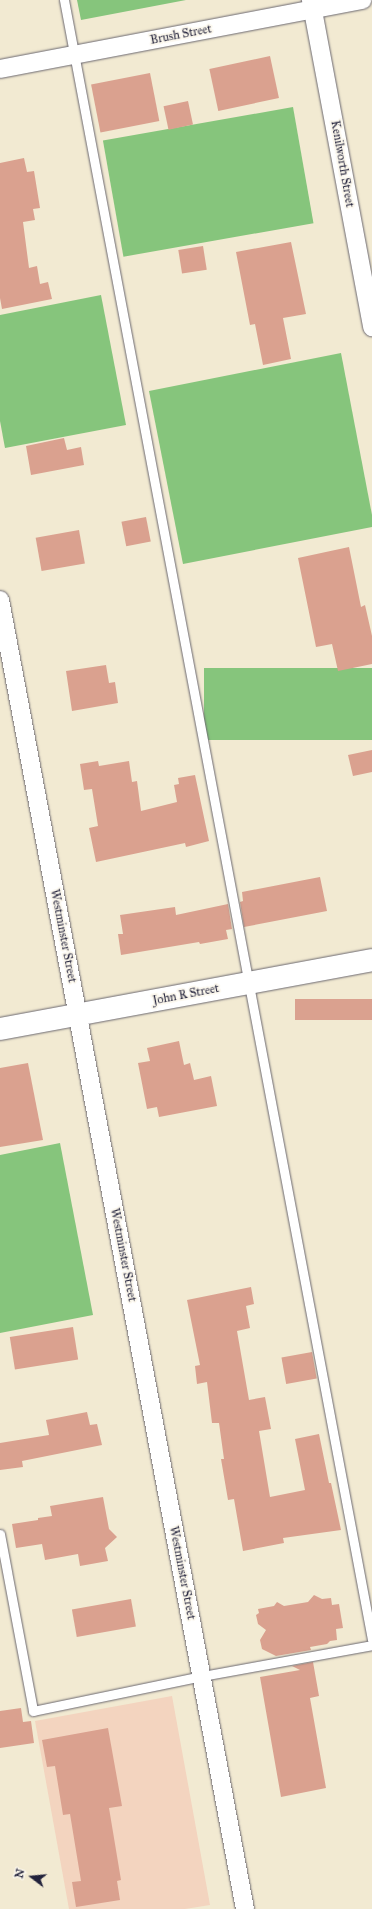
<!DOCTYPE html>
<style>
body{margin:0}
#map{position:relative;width:372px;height:1909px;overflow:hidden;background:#f2ead2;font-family:"IM FELL Great Primer",serif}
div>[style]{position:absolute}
.built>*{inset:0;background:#f3d4bf}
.green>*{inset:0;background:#86c57c;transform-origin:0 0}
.building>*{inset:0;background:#daa18f;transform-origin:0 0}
.roads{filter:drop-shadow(0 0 1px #6b6870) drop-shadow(0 0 1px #6b6870)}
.lane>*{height:9px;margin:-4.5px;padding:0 4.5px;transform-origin:4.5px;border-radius:4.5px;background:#fff}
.street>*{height:18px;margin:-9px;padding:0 9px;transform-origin:9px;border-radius:9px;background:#fff}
.secondary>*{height:22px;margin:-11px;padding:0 11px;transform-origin:11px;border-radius:11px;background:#fff}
span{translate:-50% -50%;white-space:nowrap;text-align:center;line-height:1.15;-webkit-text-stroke:3.5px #fbf7ec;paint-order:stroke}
.street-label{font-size:12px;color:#22223b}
.north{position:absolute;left:12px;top:1857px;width:40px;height:40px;-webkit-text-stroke:3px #fbf7ec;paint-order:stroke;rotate:286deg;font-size:11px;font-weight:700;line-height:16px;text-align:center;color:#22223b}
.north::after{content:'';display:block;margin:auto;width:14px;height:18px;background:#22223b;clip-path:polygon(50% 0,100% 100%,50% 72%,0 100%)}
</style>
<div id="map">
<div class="built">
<div style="clip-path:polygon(172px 1696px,210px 1905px,185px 1909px,69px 1909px,35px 1721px)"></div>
</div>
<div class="green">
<div style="clip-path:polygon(77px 0,186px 0,81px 20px)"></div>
<div style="left:293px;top:107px;width:118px;height:193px;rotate:80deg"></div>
<div style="clip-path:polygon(101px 295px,126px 425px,5px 448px,0 421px,0 315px)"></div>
<div style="clip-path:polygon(341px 353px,372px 515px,372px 527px,183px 564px,149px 391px)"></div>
<div style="left:372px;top:668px;width:72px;height:168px;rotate:90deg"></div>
<div style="clip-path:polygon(60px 1143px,93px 1315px,0 1333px,0 1155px)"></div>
</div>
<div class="building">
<div style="left:270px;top:56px;width:43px;height:62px;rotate:78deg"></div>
<div style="left:150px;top:73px;width:49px;height:60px;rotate:79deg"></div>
<div style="left:188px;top:101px;width:24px;height:25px;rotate:78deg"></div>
<div style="clip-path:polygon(24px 158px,27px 172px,34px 171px,40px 208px,33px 209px,35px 220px,23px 222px,29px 268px,37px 266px,40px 284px,48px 282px,52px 299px,2px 309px,0 298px,0 163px)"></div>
<div style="clip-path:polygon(291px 242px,306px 314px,283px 318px,291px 359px,263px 365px,255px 324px,250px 325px,236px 252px)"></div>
<div style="left:203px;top:246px;width:24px;height:25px;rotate:81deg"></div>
<div style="clip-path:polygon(64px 438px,67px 450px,81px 447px,84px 465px,31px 475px,26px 446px)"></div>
<div style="left:146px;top:517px;width:25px;height:25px;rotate:79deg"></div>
<div style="left:79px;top:530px;width:34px;height:44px;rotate:80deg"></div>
<div style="clip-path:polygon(349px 547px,361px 607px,365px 605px,372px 636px,372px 664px,338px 671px,332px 644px,316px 647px,298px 558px)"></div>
<div style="clip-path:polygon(106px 665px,109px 683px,115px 682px,118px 703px,72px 711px,66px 671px)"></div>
<div style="clip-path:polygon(372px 750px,372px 772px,353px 776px,348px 755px)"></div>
<div style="clip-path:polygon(98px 761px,99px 766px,129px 761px,132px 782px,137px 781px,141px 811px,177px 802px,174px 785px,179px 784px,178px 778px,195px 775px,209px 841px,186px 847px,185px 843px,96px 862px,89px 828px,98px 826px,92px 789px,84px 790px,80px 764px)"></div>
<div style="clip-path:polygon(320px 877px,327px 911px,244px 927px,240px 902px,243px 901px,242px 892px)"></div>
<div style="clip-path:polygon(228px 904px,232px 929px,226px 930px,228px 939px,200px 944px,199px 942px,121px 955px,118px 934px,123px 934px,120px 915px,175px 907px,176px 915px)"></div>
<div style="left:372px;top:999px;width:21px;height:77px;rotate:90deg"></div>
<div style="clip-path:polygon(179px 1041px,184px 1065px,190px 1063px,194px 1080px,211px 1076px,217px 1106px,159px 1117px,157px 1107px,147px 1109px,138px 1063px,150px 1061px,147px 1048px)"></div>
<div style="clip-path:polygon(28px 1063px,43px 1140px,0 1147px,0 1068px)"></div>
<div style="clip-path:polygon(251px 1287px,254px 1304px,246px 1306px,250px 1328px,237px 1331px,249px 1400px,265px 1397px,271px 1429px,259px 1431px,270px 1497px,305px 1490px,295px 1439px,319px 1434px,329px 1483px,331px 1483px,341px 1530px,283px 1538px,284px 1543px,243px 1551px,234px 1499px,228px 1500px,221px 1459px,224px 1459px,219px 1423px,212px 1423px,207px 1382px,197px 1384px,195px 1366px,200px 1365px,187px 1300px)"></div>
<div style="left:73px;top:1327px;width:33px;height:64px;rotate:81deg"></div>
<div style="left:312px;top:1352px;width:27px;height:31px;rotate:80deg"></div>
<div style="clip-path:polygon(87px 1412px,90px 1425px,97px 1424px,102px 1445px,22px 1461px,23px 1467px,0 1470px,0 1443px,49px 1435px,46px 1420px)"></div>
<div style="clip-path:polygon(103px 1497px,109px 1529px,117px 1537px,105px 1548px,108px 1561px,80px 1566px,78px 1554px,45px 1560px,42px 1544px,16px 1548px,12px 1524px,38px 1520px,38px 1518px,52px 1516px,50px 1506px)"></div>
<div style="clip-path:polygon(314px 1595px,322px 1599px,331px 1598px,332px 1605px,339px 1604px,343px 1628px,336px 1629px,337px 1640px,330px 1641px,327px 1644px,310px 1647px,311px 1650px,276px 1656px,262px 1649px,260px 1640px,266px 1630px,258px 1624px,256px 1615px,259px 1613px,258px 1609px,274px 1606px,277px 1602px,284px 1606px,308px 1602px)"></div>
<div style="left:131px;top:1599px;width:28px;height:60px;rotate:80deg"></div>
<div style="clip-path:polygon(313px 1662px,319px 1696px,310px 1698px,326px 1788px,281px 1797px,260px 1677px,300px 1670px,292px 1666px)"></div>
<div style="clip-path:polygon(21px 1708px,23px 1722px,31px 1721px,34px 1743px,0 1748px,0 1711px)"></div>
<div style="clip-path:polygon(108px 1728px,122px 1806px,109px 1808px,121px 1880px,117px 1881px,120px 1900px,76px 1907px,72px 1882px,81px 1881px,70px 1814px,63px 1815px,55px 1766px,47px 1767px,42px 1740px)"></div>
</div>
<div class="roads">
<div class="lane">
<div style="left:64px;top:0;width:1668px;rotate:79.36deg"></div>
<div style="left:0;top:1534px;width:180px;rotate:79.4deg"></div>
<div style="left:33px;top:1711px;width:173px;rotate:-11.7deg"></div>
<div style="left:202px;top:1676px;width:173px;rotate:-10.3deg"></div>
</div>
<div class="street">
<div style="left:311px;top:0;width:333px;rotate:79.4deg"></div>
<div style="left:0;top:69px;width:369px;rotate:-10.8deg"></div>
<div style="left:0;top:600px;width:1332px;rotate:79.4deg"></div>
</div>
<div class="secondary">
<div style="left:0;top:1029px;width:378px;rotate:-10.5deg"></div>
</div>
</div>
<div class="street-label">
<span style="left:181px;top:35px;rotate:-11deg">Brush Street</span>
<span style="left:342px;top:164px;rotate:80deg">Kenilworth Street</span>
<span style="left:63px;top:936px;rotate:79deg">Westminster Street</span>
<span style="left:186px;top:995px;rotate:-11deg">John R Street</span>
<span style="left:123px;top:1255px;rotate:79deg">Westminster Street</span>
<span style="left:182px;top:1573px;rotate:79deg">Westminster Street</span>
</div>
<div class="north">N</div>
</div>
